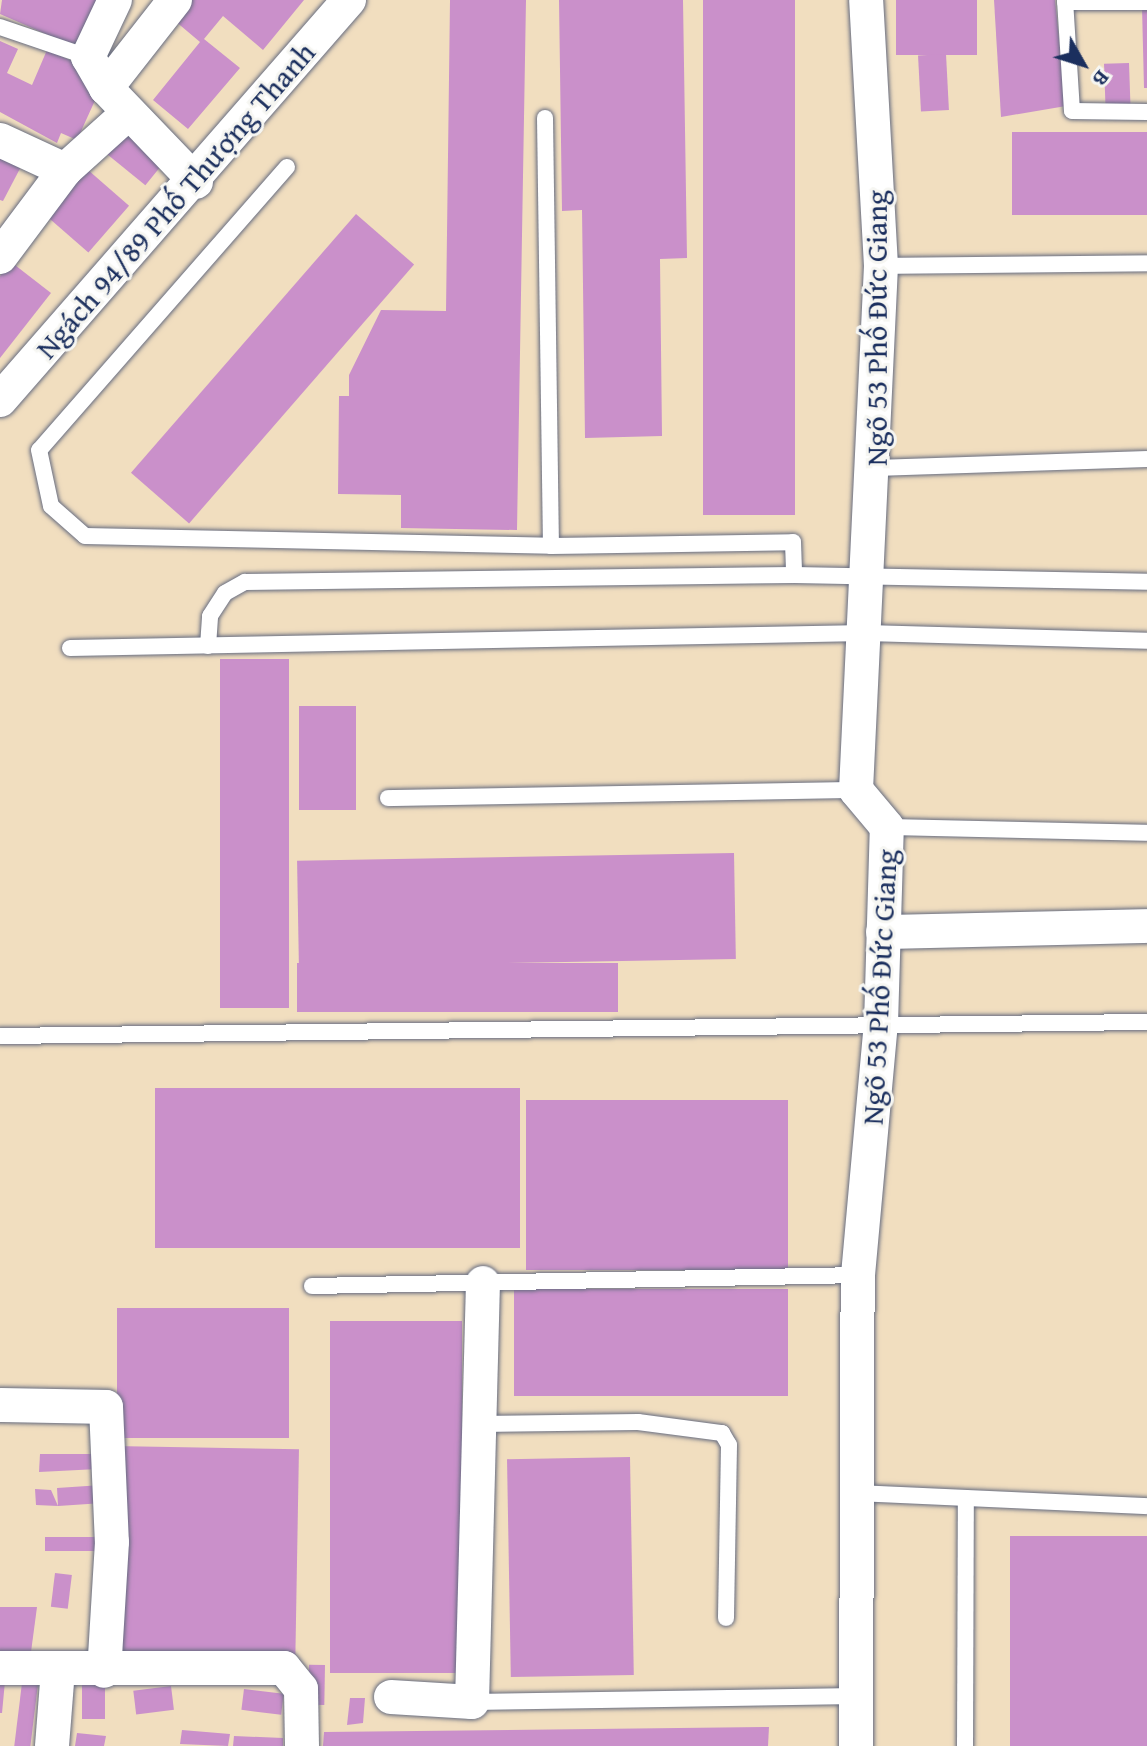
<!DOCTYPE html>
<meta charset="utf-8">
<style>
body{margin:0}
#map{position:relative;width:1147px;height:1746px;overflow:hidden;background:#f1debf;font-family:"Gentium Book Plus",serif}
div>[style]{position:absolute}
.building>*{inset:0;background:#ca90ca;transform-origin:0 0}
.roads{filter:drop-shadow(0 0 2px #666c80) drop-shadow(0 0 2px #666c80)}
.service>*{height:16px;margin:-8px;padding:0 8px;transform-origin:8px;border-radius:8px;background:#fff}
.minor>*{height:34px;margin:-17px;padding:0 17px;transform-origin:17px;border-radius:17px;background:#fff}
span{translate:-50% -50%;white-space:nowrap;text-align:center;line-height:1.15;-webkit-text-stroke:6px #f6f6f2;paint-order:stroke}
.street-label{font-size:30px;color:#1b2f5e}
.north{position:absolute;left:1043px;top:24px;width:80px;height:80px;-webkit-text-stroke:6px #f6f6f2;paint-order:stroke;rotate:129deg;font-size:22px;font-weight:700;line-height:32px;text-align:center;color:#1b2f5e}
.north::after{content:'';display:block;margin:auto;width:28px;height:36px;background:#1b2f5e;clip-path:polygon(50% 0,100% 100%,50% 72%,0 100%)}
</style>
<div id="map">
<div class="building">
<div style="clip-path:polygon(2px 0,99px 0,78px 48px,0 14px)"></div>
<div style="clip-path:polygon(181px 0,304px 0,263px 50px,223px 16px,204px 39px,240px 68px,188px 129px,153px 100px,200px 42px,168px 15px)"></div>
<div style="clip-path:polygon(450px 0,526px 0,517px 530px,401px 528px,401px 495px,338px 494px,339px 396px,349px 396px,349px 375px,381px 310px,446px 311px)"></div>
<div style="clip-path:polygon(559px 0,683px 0,687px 258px,660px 259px,662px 436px,585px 438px,582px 210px,562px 211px)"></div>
<div style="left:703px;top:0;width:92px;height:515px"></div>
<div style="left:896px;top:0;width:81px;height:55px"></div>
<div style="clip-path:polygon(994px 0,1055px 0,1066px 106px,1001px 117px)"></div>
<div style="clip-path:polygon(1142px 7px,1147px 7px,1147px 88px,1144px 88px)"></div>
<div style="clip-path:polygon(0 41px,18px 49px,7px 73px,32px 85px,47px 50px,90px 69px,102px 85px,77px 140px,61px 133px,57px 143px,0 112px)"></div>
<div style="left:946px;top:54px;width:56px;height:28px;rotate:87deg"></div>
<div style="left:1129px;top:63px;width:47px;height:25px;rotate:88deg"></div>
<div style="left:119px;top:124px;width:59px;height:31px;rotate:39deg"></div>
<div style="left:1012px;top:132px;width:135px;height:83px"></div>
<div style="clip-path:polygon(0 146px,25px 159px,3px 201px,0 200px)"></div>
<div style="left:80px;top:163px;width:65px;height:62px;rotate:41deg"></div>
<div style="left:356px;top:214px;width:77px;height:343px;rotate:41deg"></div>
<div style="clip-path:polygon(11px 262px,51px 293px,0 358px,0 276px)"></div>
<div style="left:220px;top:659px;width:69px;height:349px"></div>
<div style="left:299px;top:706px;width:57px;height:104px"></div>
<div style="left:734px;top:853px;width:106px;height:437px;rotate:89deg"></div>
<div style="left:618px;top:963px;width:49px;height:321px;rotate:90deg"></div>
<div style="left:155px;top:1088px;width:365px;height:160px"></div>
<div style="left:526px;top:1100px;width:262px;height:170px"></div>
<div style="left:788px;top:1289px;width:107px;height:274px;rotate:90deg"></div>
<div style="left:289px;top:1308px;width:130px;height:172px;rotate:90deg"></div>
<div style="left:462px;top:1321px;width:352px;height:132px;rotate:90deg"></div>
<div style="left:113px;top:1446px;width:186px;height:214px;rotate:1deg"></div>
<div style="clip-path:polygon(40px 1454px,100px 1454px,98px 1469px,39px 1472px)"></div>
<div style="left:630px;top:1457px;width:218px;height:123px;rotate:89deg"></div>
<div style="clip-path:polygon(102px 1485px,103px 1503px,58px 1506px,36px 1505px,35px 1489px,51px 1490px,58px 1506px,57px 1488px)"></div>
<div style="left:1147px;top:1536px;width:210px;height:137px;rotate:90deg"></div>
<div style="left:104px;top:1537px;width:14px;height:59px;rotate:90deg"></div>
<div style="left:55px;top:1573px;width:17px;height:34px;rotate:7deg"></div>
<div style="clip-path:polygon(0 1607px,37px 1607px,31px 1652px,0 1655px)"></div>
<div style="left:325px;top:1665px;width:40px;height:16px;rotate:91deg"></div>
<div style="clip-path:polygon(0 1681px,5px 1681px,2px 1713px,0 1713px)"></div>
<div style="left:22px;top:1683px;width:16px;height:64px;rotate:7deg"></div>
<div style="left:82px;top:1685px;width:23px;height:34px"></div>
<div style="left:171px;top:1686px;width:24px;height:38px;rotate:83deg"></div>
<div style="left:244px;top:1689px;width:40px;height:21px;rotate:7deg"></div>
<div style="clip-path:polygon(350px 1698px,365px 1698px,363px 1723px,347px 1725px)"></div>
<div style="clip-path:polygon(769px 1727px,768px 1746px,323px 1746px,324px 1732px)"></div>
<div style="clip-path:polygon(182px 1730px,230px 1734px,228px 1746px,180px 1744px)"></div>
<div style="clip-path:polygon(77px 1733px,106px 1736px,104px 1746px,75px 1746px)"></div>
<div style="clip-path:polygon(234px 1736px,283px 1738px,283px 1746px,233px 1746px)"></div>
</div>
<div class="roads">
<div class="service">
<div style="left:1065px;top:0;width:111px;rotate:86.4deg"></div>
<div style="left:1072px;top:111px;width:75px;rotate:0.8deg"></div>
<div style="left:1065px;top:2px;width:82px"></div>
<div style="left:0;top:27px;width:93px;rotate:18.8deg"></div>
<div style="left:545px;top:118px;width:428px;rotate:89.2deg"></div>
<div style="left:287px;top:167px;width:376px;rotate:131.2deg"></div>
<div style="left:39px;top:450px;width:57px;rotate:77.9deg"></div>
<div style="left:51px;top:506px;width:45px;rotate:41.4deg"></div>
<div style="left:85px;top:536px;width:466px;rotate:1.2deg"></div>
<div style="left:551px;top:546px;width:242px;rotate:-0.9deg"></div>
<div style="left:793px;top:542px;width:33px;rotate:88deg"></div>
<div style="left:881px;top:266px;width:266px;rotate:-0.6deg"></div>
<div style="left:876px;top:468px;width:271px;rotate:-1.9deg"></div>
<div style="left:208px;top:646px;width:30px;rotate:-86deg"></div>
<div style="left:210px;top:616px;width:27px;rotate:-57deg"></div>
<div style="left:225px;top:593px;width:23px;rotate:-29deg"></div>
<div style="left:245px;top:582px;width:549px;rotate:-0.73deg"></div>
<div style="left:794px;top:575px;width:353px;rotate:1.1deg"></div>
<div style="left:70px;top:648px;width:796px;rotate:-1.08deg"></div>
<div style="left:866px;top:633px;width:281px;rotate:1.6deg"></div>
<div style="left:388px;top:798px;width:468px;rotate:-1deg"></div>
<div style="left:887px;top:827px;width:260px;rotate:1.3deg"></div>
<div style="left:0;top:1036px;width:1147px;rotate:-0.7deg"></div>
<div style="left:312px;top:1286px;width:546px;rotate:-1.15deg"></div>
<div style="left:479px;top:1424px;width:159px;rotate:-0.7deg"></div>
<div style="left:638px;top:1422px;width:85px;rotate:7.5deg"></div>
<div style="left:722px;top:1433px;width:14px;rotate:60deg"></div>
<div style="left:729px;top:1445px;width:173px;rotate:91deg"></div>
<div style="left:859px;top:1493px;width:288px;rotate:2.6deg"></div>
<div style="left:472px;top:1702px;width:385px;rotate:-0.9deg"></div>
<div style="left:965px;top:1746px;width:248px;rotate:-89.8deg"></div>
</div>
<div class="minor">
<div style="left:175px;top:0;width:112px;rotate:128.1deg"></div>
<div style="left:106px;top:88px;width:130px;rotate:46.2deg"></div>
<div style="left:106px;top:88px;width:36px;rotate:-120deg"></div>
<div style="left:88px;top:57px;width:63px;rotate:-64.7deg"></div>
<div style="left:0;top:140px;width:72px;rotate:24.8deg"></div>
<div style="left:0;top:257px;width:109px;rotate:-53.2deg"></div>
<div style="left:65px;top:170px;width:82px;rotate:-42deg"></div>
<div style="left:0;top:400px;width:531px;rotate:-48.9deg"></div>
<div style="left:883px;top:932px;width:264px;rotate:-1.3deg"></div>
<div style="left:0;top:1405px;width:106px;rotate:1.1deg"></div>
<div style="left:106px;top:1407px;width:135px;rotate:87.5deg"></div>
<div style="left:112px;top:1542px;width:129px;rotate:93.5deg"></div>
<div style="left:0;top:1668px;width:284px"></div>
<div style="left:284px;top:1668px;width:27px;rotate:51deg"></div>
<div style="left:301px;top:1689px;width:57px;rotate:89deg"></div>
<div style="left:391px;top:1697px;width:81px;rotate:3.5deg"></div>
<div style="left:472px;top:1702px;width:419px;rotate:-88.5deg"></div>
<div style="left:52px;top:1746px;width:76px;rotate:-85.5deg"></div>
<div style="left:856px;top:1746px;width:471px;rotate:-89.8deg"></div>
<div style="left:858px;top:1275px;width:252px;rotate:-84.8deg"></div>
<div style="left:881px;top:1024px;width:197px;rotate:-88.3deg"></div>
<div style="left:887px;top:827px;width:48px;rotate:-130deg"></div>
<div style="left:856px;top:790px;width:525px;rotate:-87.27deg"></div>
<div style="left:881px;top:266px;width:266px;rotate:-93.2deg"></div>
</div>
</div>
<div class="street-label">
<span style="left:175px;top:200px;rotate:-49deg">Ngách 94/89 Phố Thượng Thanh</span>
<span style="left:876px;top:328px;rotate:-90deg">Ngõ 53 Phố Đức Giang</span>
<span style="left:879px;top:987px;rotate:-87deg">Ngõ 53 Phố Đức Giang</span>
</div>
<div class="north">B</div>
</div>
